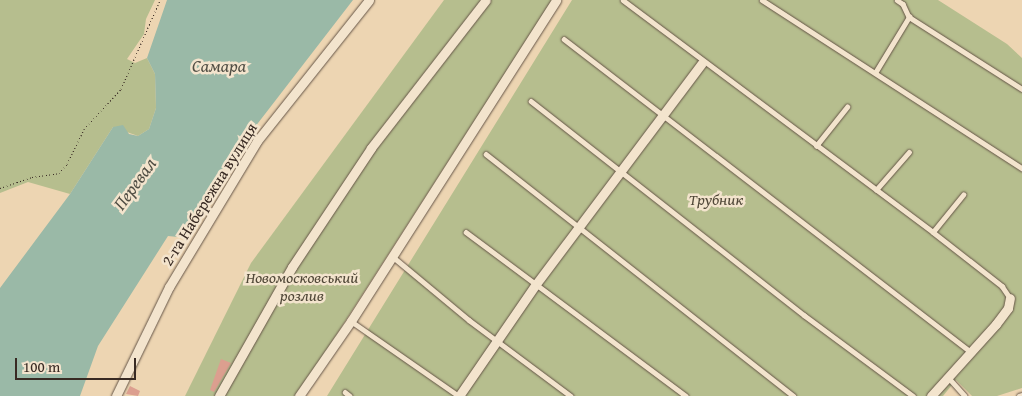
<!DOCTYPE html>
<meta charset="utf-8">
<style>
body{margin:0}
#map{position:relative;width:1022px;height:396px;overflow:hidden;background:#edd5b2;font-family:"Gentium Book Plus",serif}
div>[style]{position:absolute}
.green>*{inset:0;background:#b6be8e}
.water>*{inset:0;background:#9ab9a7}
.building>*{inset:0;background:#dc9f8f}
.path>*{height:1px;margin-top:-0.5px;transform-origin:0;background:repeating-linear-gradient(90deg,#382a23 0 1px,transparent 0 3.5px)}
.roads{filter:drop-shadow(0 0 1px #655547) drop-shadow(0 0 1px #655547)}
.service>*{height:4.5px;margin:-2.25px;padding:0 2.25px;transform-origin:2.25px;border-radius:2.25px;background:#f3e4cd}
.minor>*{height:9px;margin:-4.5px;padding:0 4.5px;transform-origin:4.5px;border-radius:4.5px;background:#f3e4cd}
span{translate:-50% -50%;white-space:nowrap;text-align:center;line-height:1.15;-webkit-text-stroke:5px #f3e4cd;paint-order:stroke}
.street-label{font-size:16px;color:#382a23}
.park-label{font-size:16px;color:#514838;font-style:italic}
.water-label{font-size:18px;color:#504e44;font-style:italic}
.scale{position:absolute;left:15px;top:358px;width:121px;height:22px;box-sizing:border-box;border:2px solid #382a23;border-top:0;padding-left:6px;font-size:15px;line-height:18px;white-space:nowrap;color:#382a23;-webkit-text-stroke:4px #f3e4cd;paint-order:stroke}
</style>
<div id="map">
<div class="green">
<div style="clip-path:polygon(0 0,155px 0,146px 19px,144px 34px,127px 59px,135px 63px,147px 58px,155px 74px,156px 108px,149px 129px,138px 136px,113px 127px,70px 194px,28px 182px,0 193px)"></div>
<div style="clip-path:polygon(444px 0,552px 0,297px 396px,185px 396px,251px 263px)"></div>
<div style="clip-path:polygon(572px 0,938px 0,1007px 44px,1022px 58px,1022px 388px,997px 396px,972px 396px,956px 380px,943px 396px,327px 396px)"></div>
</div>
<div class="water">
<div style="clip-path:polygon(167px 0,353px 0,231px 158px,199px 204px,200px 214px,188px 238px,168px 236px,98px 346px,80px 396px,0 396px,0 288px,70px 194px,113px 127px,123px 125px,129px 134px,138px 136px,149px 129px,156px 108px,155px 74px,147px 58px)"></div>
</div>
<div class="building">
<div style="clip-path:polygon(221px 359px,231px 363px,214px 392px,210px 390px)"></div>
<div style="clip-path:polygon(130px 386px,140px 391px,138px 396px,126px 394px)"></div>
</div>
<div class="path">
<div style="left:0;top:188px;width:34px;rotate:-19deg"></div>
<div style="left:32px;top:177px;width:27px;rotate:-8deg"></div>
<div style="left:59px;top:173px;width:12px;rotate:-48deg"></div>
<div style="left:67px;top:164px;width:39px;rotate:-64deg"></div>
<div style="left:84px;top:129px;width:54px;rotate:-47.2deg"></div>
<div style="left:121px;top:89px;width:97px;rotate:-66.3deg"></div>
</div>
<div class="roads">
<div class="service">
<div style="left:623px;top:0;width:387px;rotate:36.8deg"></div>
<div style="left:933px;top:232px;width:88px;rotate:38deg"></div>
<div style="left:1002px;top:286px;width:14px;rotate:56deg"></div>
<div style="left:762px;top:0;width:310px;rotate:32.9deg"></div>
<div style="left:897px;top:0;width:7px;rotate:34deg"></div>
<div style="left:903px;top:4px;width:14px;rotate:65deg"></div>
<div style="left:909px;top:17px;width:134px;rotate:32.5deg"></div>
<div style="left:564px;top:39px;width:513px;rotate:37.56deg"></div>
<div style="left:875px;top:73px;width:66px;rotate:-58.7deg"></div>
<div style="left:531px;top:101px;width:347px;rotate:38.1deg"></div>
<div style="left:804px;top:315px;width:136px;rotate:36.6deg"></div>
<div style="left:816px;top:146px;width:50px;rotate:-51.5deg"></div>
<div style="left:486px;top:154px;width:391px;rotate:38.2deg"></div>
<div style="left:876px;top:190px;width:50px;rotate:-49deg"></div>
<div style="left:466px;top:232px;width:274px;rotate:36.7deg"></div>
<div style="left:933px;top:232px;width:48px;rotate:-51deg"></div>
<div style="left:392px;top:256px;width:100px;rotate:39.7deg"></div>
<div style="left:469px;top:320px;width:127px;rotate:36.7deg"></div>
<div style="left:351px;top:321px;width:131px;rotate:34.8deg"></div>
<div style="left:948px;top:377px;width:25px;rotate:48deg"></div>
<div style="left:345px;top:392px;width:6px;rotate:39deg"></div>
<div style="left:1019px;top:396px;width:3px;rotate:-18deg"></div>
</div>
<div class="minor">
<div style="left:116px;top:396px;width:121px;rotate:-64.1deg"></div>
<div style="left:169px;top:287px;width:170px;rotate:-58.9deg"></div>
<div style="left:257px;top:141px;width:180px;rotate:-51.5deg"></div>
<div style="left:219px;top:396px;width:148px;rotate:-60.5deg"></div>
<div style="left:292px;top:267px;width:143px;rotate:-56.4deg"></div>
<div style="left:371px;top:148px;width:187px;rotate:-52.2deg"></div>
<div style="left:299px;top:396px;width:91px;rotate:-55.3deg"></div>
<div style="left:351px;top:321px;width:381px;rotate:-57.4deg"></div>
<div style="left:459px;top:396px;width:136px;rotate:-55.5deg"></div>
<div style="left:536px;top:284px;width:276px;rotate:-53.1deg"></div>
<div style="left:931px;top:396px;width:97px;rotate:-47.9deg"></div>
<div style="left:996px;top:324px;width:20px;rotate:-53deg"></div>
<div style="left:1008px;top:308px;width:10px;rotate:-79deg"></div>
</div>
</div>
<div class="street-label">
<span style="left:209px;top:194px;rotate:-58deg">2-га Набережна вулиця</span>
</div>
<div class="park-label">
<span style="left:716px;top:199px">Трубник</span>
<span style="left:302px;top:286px">Новомосковський<br>розлив</span>
</div>
<div class="water-label">
<span style="left:219px;top:66px">Самара</span>
<span style="left:135px;top:184px;rotate:-54deg">Перевал</span>
</div>
<div class="scale">100 m</div>
</div>
